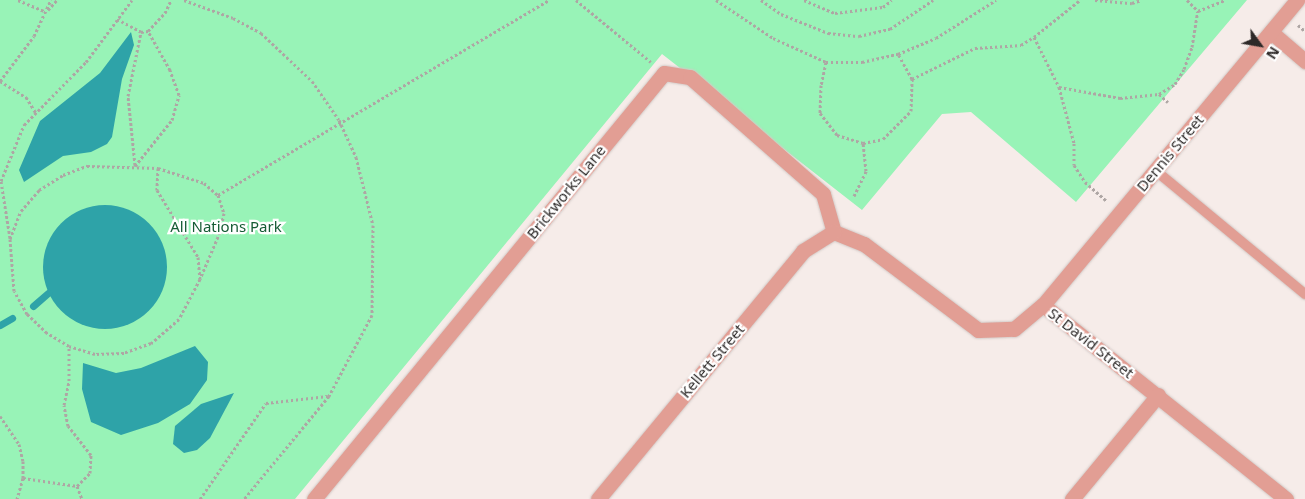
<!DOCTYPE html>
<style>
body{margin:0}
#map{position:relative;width:1305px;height:499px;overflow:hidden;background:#f6ece9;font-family:"Noto Sans",sans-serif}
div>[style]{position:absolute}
.green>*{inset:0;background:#98f3b7}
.water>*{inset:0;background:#2ea3a8}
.round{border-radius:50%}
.stream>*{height:7px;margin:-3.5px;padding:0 3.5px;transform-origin:3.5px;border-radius:3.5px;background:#2ea3a8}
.path>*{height:3px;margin-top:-1.5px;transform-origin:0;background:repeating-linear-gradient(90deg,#aea6a4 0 2.5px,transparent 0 5px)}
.roads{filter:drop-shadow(0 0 1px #d2c9c6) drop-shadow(0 0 1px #d2c9c6)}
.service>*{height:10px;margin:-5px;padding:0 5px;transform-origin:5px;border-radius:5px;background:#e29e94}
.minor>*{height:15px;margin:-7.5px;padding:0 7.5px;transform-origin:7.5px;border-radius:7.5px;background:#e29e94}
span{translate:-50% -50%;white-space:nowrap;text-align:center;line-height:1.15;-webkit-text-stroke:4.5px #fff;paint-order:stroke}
.street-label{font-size:15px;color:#2d2928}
.park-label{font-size:15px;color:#155b34}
.north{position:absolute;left:1235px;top:20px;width:50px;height:50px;-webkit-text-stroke:4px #fff;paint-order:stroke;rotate:122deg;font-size:14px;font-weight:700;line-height:20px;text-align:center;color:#2d2928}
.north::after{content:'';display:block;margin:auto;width:18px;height:22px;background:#2d2928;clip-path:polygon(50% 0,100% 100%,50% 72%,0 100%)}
</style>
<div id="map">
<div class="green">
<div style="clip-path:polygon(0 0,1247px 0,1076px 202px,971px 112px,942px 114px,862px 210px,662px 54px,295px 499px,0 499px)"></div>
</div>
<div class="water">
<div style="clip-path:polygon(131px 32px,134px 45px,122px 79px,112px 137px,107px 144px,91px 152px,63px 156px,24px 182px,19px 170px,40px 121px,100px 73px)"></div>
<div class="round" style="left:43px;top:205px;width:124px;height:124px"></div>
<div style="clip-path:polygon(195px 346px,208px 362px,207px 380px,190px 404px,158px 423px,121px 435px,91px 422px,82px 389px,83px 363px,116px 373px,141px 368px)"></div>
<div style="clip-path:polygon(234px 393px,210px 438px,197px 450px,184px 453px,173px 444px,175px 426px,201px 404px)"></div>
</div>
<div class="stream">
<div style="left:33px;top:306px;width:20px;rotate:-41deg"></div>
<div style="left:0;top:325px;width:14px;rotate:-30deg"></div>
</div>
<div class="path">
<div style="left:18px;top:0;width:30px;rotate:23deg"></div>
<div style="left:184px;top:0;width:52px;rotate:20.2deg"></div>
<div style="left:233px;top:18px;width:32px;rotate:28deg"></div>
<div style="left:261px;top:33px;width:70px;rotate:43.3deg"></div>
<div style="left:312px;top:81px;width:47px;rotate:55.3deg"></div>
<div style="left:339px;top:120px;width:41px;rotate:65.3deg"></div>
<div style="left:356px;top:157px;width:70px;rotate:76deg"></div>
<div style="left:373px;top:225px;width:90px;rotate:90.6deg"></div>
<div style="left:372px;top:315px;width:92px;rotate:118deg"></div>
<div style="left:329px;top:396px;width:134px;rotate:129.5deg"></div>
<div style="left:576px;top:0;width:97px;rotate:39.6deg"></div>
<div style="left:716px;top:0;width:69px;rotate:33.7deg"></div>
<div style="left:773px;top:38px;width:58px;rotate:24.4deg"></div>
<div style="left:826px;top:62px;width:36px"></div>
<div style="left:862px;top:62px;width:37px;rotate:-13deg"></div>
<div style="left:898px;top:54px;width:41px;rotate:-22.8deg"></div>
<div style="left:936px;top:38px;width:71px;rotate:-32.3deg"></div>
<div style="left:761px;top:0;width:24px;rotate:35deg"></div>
<div style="left:781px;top:14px;width:51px;rotate:22deg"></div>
<div style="left:828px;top:33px;width:31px;rotate:6deg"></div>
<div style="left:859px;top:36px;width:32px;rotate:-13deg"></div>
<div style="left:890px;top:29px;width:52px;rotate:-34deg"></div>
<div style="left:804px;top:0;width:34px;rotate:23deg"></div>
<div style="left:835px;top:13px;width:48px;rotate:-7.1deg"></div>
<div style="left:883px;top:7px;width:11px;rotate:-38deg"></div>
<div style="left:1095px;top:0;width:37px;rotate:5deg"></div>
<div style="left:1132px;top:3px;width:9px;rotate:-18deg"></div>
<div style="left:1187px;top:0;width:16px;rotate:45deg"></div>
<div style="left:1198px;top:11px;width:29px;rotate:-22deg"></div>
<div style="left:48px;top:10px;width:13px;rotate:-48deg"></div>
<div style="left:117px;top:19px;width:27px;rotate:28deg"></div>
<div style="left:141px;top:32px;width:7px;rotate:-8deg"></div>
<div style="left:148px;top:31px;width:25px;rotate:-47deg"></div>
<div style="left:165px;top:13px;width:14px;rotate:-65deg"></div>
<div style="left:1298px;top:25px;width:9px;rotate:41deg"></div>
<div style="left:1034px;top:37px;width:59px;rotate:-38.8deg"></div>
<div style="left:826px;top:62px;width:24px;rotate:102deg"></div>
<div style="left:821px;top:85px;width:28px;rotate:92deg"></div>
<div style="left:820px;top:113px;width:28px;rotate:52deg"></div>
<div style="left:837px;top:135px;width:27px;rotate:17deg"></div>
<div style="left:863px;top:143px;width:20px;rotate:-11deg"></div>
<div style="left:883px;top:139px;width:40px;rotate:-45deg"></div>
<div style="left:911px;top:111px;width:32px;rotate:-88deg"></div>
<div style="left:912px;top:79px;width:29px;rotate:-119deg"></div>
<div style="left:912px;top:79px;width:70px;rotate:-26.2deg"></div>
<div style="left:975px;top:48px;width:46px;rotate:-3.7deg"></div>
<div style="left:1021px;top:45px;width:15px;rotate:-32deg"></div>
<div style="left:1034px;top:37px;width:56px;rotate:63.4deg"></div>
<div style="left:1059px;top:87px;width:62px;rotate:10.2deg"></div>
<div style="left:1120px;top:98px;width:39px;rotate:-6deg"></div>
<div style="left:1159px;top:94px;width:19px;rotate:-32deg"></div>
<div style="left:1175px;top:84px;width:17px;rotate:-59deg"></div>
<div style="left:1184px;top:69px;width:23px;rotate:-70deg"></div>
<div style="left:1192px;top:47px;width:36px;rotate:-81deg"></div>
<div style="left:0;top:81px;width:56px;rotate:-52.9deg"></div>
<div style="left:34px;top:36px;width:40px;rotate:-65deg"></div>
<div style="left:0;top:81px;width:31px;rotate:32deg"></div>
<div style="left:26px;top:97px;width:19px;rotate:58deg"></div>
<div style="left:1059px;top:87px;width:58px;rotate:75deg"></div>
<div style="left:1074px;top:143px;width:22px;rotate:90deg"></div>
<div style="left:1074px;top:165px;width:20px;rotate:57deg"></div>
<div style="left:1085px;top:182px;width:29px;rotate:41deg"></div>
<div style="left:1159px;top:94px;width:12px;rotate:42deg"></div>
<div style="left:135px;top:165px;width:69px;rotate:-95.8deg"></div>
<div style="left:128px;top:96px;width:65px;rotate:-78.5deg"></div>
<div style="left:135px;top:166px;width:59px;rotate:-51.2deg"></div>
<div style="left:172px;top:120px;width:26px;rotate:-74deg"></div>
<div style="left:179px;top:95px;width:27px;rotate:-110deg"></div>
<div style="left:170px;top:70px;width:45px;rotate:-119.4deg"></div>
<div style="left:158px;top:168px;width:22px;rotate:93deg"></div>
<div style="left:157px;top:190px;width:79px;rotate:58.5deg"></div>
<div style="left:198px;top:257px;width:22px;rotate:85deg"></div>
<div style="left:200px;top:279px;width:45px;rotate:117.7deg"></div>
<div style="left:179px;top:319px;width:37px;rotate:139deg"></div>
<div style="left:151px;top:343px;width:29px;rotate:160deg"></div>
<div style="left:124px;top:353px;width:29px;rotate:178deg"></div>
<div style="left:95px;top:354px;width:27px;rotate:-163deg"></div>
<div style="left:69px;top:346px;width:26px;rotate:-149deg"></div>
<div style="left:47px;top:333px;width:28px;rotate:-136deg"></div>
<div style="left:27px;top:314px;width:26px;rotate:-119deg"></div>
<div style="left:14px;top:291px;width:52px;rotate:-94.4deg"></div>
<div style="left:10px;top:239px;width:30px;rotate:-69deg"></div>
<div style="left:21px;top:211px;width:28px;rotate:-49deg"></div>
<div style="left:39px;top:190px;width:28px;rotate:-32deg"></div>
<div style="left:63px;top:175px;width:26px;rotate:-21deg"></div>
<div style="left:87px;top:166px;width:71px;rotate:1.6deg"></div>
<div style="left:158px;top:168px;width:48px;rotate:18.1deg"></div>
<div style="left:204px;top:183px;width:18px;rotate:41deg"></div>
<div style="left:218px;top:195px;width:19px;rotate:72deg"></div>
<div style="left:224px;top:213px;width:19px;rotate:102deg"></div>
<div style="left:220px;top:232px;width:51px;rotate:113.1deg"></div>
<div style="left:218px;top:195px;width:384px;rotate:-30.5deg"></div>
<div style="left:854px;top:196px;width:28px;rotate:-64deg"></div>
<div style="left:866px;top:171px;width:28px;rotate:-96deg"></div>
<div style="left:10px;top:238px;width:58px;rotate:-99deg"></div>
<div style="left:1px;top:181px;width:61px;rotate:-67.7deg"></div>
<div style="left:24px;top:125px;width:88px;rotate:-45.5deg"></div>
<div style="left:86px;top:62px;width:77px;rotate:-53.4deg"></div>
<div style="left:0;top:416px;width:34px;rotate:56deg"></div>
<div style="left:19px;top:444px;width:17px;rotate:77deg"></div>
<div style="left:23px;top:461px;width:17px;rotate:90deg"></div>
<div style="left:23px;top:478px;width:22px;rotate:106deg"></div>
<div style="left:23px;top:478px;width:55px;rotate:8.4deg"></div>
<div style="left:77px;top:486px;width:18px;rotate:-45deg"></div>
<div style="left:90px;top:473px;width:18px;rotate:-87deg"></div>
<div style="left:91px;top:455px;width:37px;rotate:-128deg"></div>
<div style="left:68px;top:426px;width:21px;rotate:-101deg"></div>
<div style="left:64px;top:405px;width:25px;rotate:-78deg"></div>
<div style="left:69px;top:381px;width:35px;rotate:-90deg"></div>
<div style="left:77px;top:486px;width:14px;rotate:69deg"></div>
<div style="left:200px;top:499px;width:116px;rotate:-55.5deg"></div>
<div style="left:266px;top:403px;width:62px;rotate:-6.4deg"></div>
</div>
<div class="roads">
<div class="service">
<div style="left:1155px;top:170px;width:195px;rotate:39.6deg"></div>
</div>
<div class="minor">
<div style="left:1271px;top:32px;width:45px;rotate:40.5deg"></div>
<div style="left:834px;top:232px;width:32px;rotate:22deg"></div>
<div style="left:864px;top:244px;width:143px;rotate:37deg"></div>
<div style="left:978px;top:330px;width:36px;rotate:-2deg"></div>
<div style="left:1014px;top:329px;width:38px;rotate:-40deg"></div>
<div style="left:1043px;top:305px;width:397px;rotate:-50.2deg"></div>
<div style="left:1043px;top:305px;width:311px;rotate:38.6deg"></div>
<div style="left:314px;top:499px;width:551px;rotate:-50.59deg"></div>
<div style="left:664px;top:73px;width:26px;rotate:9deg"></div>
<div style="left:690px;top:77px;width:177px;rotate:41.3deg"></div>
<div style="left:823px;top:194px;width:40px;rotate:74deg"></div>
<div style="left:598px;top:499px;width:322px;rotate:-50.4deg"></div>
<div style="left:803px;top:251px;width:36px;rotate:-32deg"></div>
<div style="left:1072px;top:499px;width:135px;rotate:-50.4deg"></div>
</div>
</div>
<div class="street-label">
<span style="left:1170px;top:153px;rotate:-50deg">Dennis Street</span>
<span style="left:566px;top:192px;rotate:-51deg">Brickworks Lane</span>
<span style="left:1091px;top:343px;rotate:38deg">St David Street</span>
<span style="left:712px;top:361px;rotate:-50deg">Kellett Street</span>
</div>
<div class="park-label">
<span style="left:226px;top:227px">All Nations Park</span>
</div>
<div class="north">N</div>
</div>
